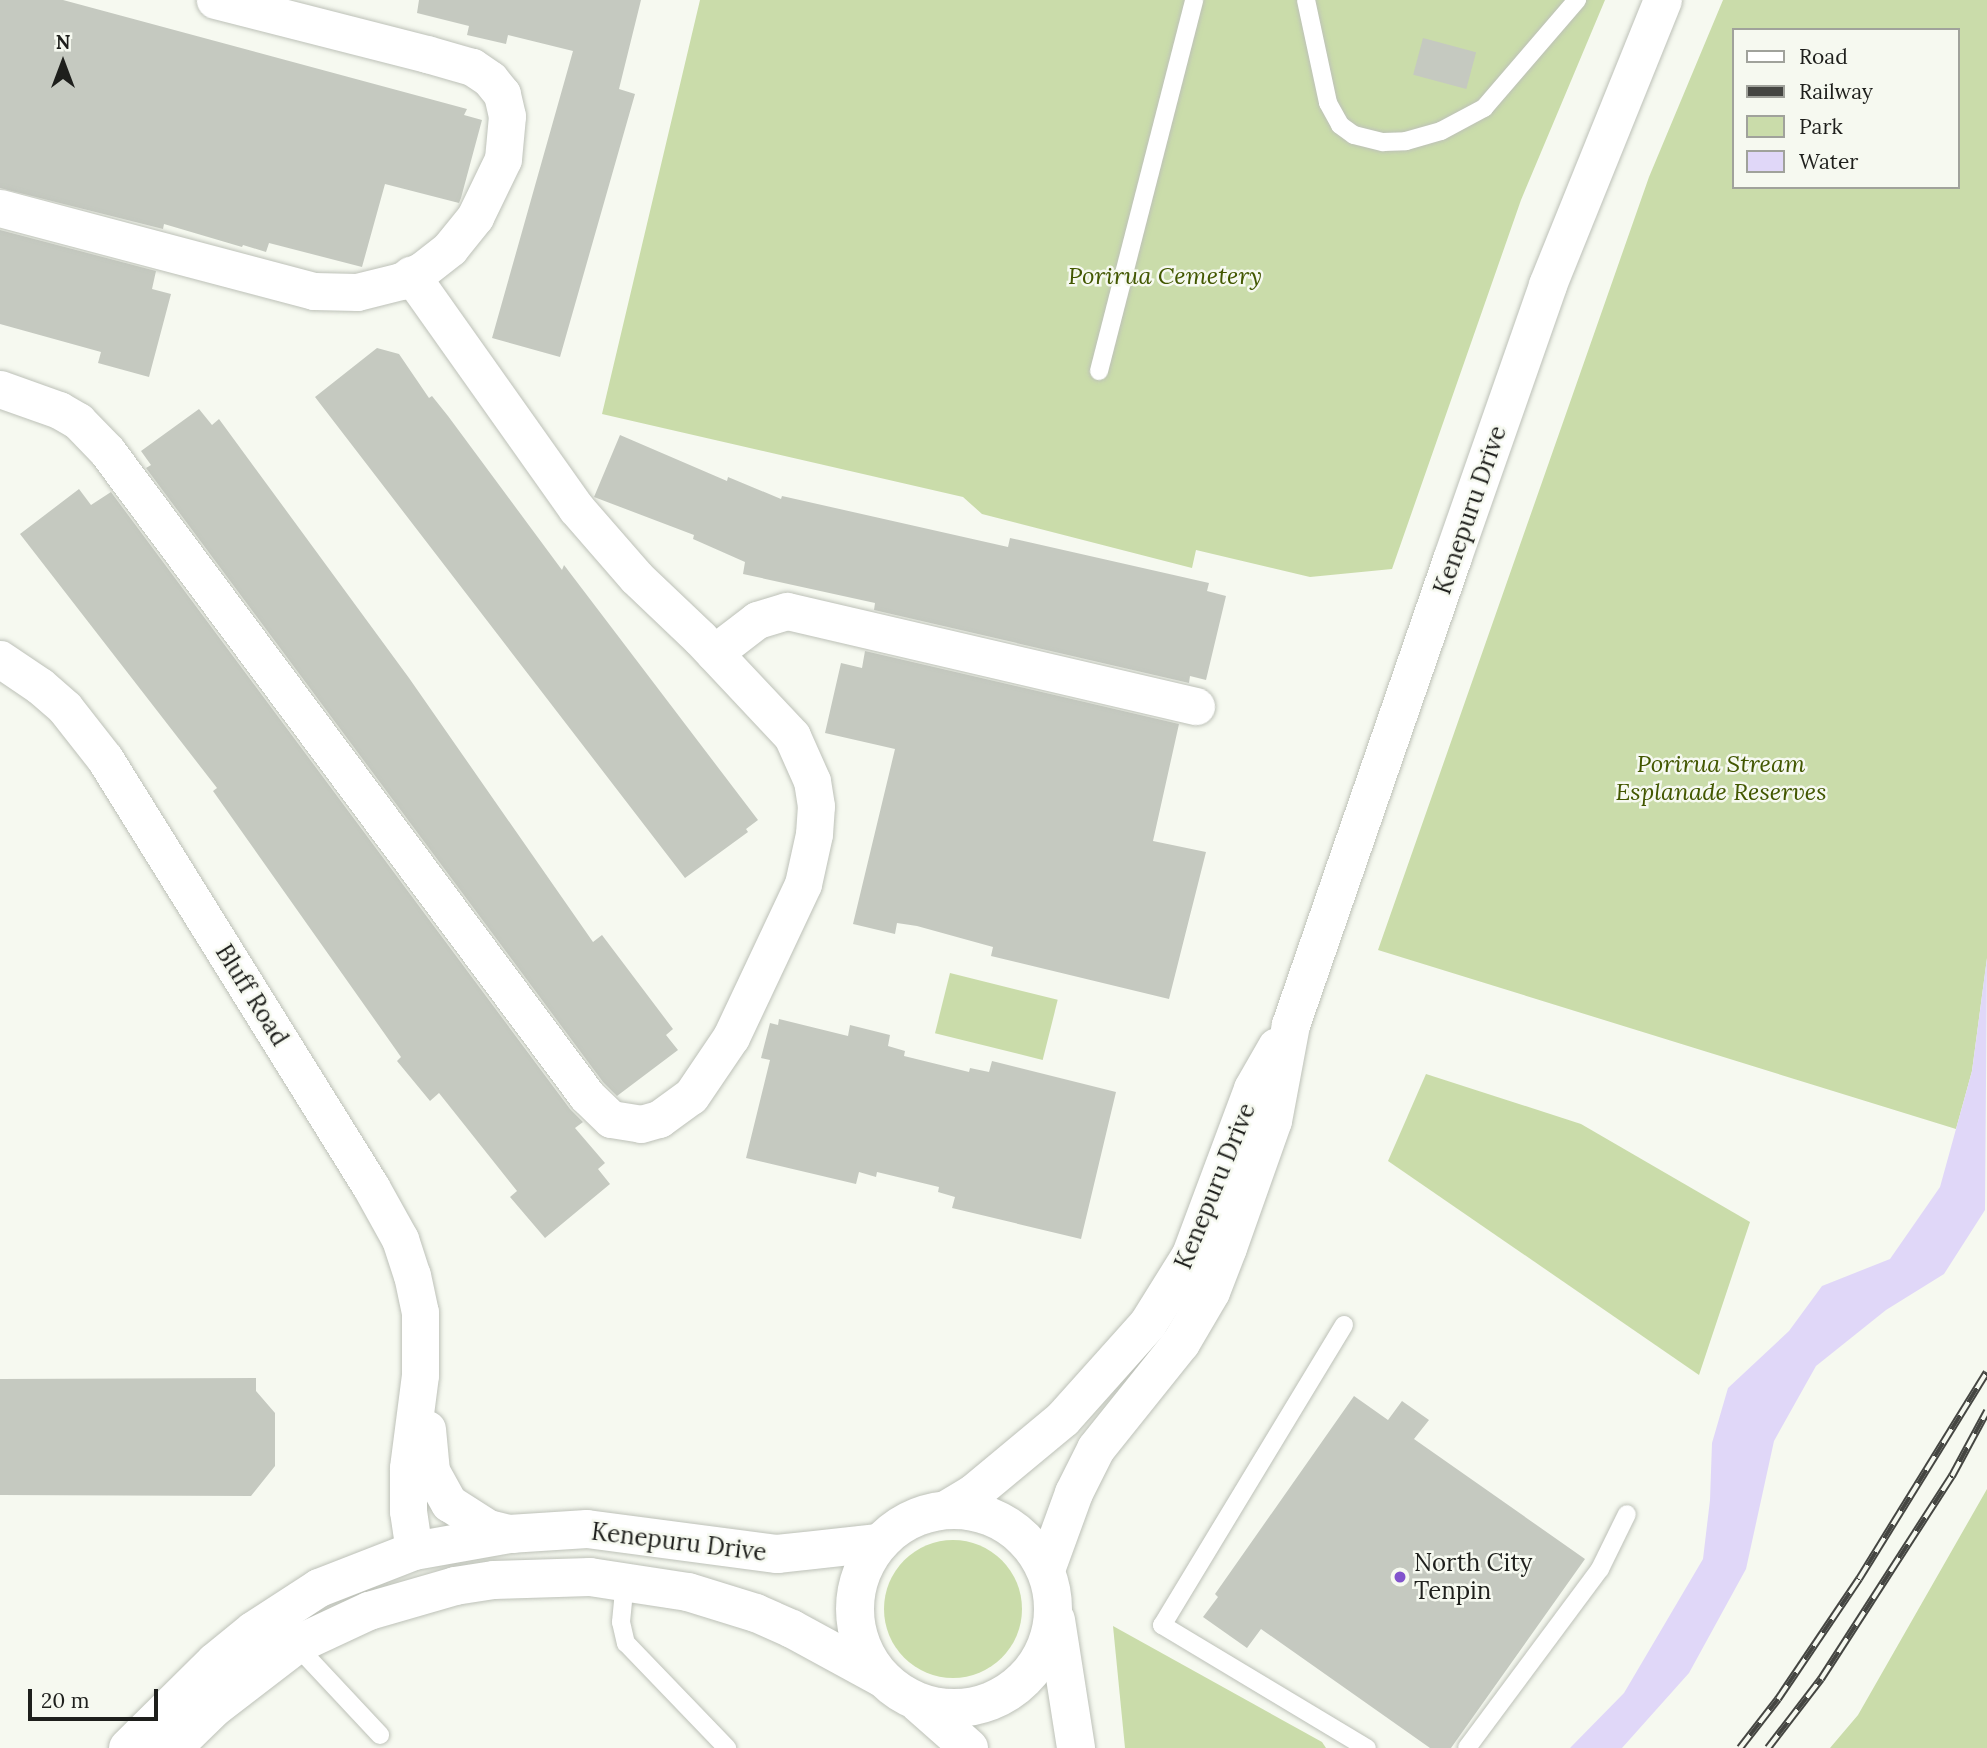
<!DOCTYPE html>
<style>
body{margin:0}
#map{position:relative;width:1987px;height:1748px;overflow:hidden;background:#f6f9f0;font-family:Lora,serif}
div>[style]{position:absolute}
.green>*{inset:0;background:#cadcaa;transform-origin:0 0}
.round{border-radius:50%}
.water>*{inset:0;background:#e0d7f8}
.building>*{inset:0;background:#c5c9c0;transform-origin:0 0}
.roads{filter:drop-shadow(0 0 2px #bdc1b8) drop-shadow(0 0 2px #bdc1b8)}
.lane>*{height:18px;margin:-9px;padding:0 9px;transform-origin:9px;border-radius:9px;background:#fff}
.street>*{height:37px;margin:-18.5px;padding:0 18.5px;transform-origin:18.5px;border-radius:18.5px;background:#fff}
.secondary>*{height:38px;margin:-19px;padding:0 19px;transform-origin:19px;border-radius:19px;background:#fff}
.secondary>.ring{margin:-19px;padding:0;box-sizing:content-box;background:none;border:38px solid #fff;border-radius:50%}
.rail>*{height:8px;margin-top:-4px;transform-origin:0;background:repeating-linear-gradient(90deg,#f6f9f0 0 16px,#454642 0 32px);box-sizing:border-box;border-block:2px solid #454642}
.dots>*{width:19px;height:19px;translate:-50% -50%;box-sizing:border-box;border:4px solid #f6f9f0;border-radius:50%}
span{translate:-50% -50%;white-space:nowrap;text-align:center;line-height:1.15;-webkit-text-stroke:5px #f6f9f0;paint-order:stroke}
.park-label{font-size:24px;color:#425700;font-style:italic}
.street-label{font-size:24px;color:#1e1f1c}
.poi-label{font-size:24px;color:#1e1f1c}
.left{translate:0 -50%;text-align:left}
.legend{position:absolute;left:1732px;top:28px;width:228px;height:161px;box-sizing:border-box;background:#f6f9f0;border:2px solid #a0a29b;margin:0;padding:9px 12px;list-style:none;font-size:21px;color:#1e1f1c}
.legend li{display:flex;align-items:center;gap:14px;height:35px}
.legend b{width:35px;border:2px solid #a0a29b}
.north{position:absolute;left:28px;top:28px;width:70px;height:70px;-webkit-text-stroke:5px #f6f9f0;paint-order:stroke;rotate:0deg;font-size:19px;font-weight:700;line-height:28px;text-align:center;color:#1e1f1c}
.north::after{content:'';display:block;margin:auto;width:24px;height:32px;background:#1e1f1c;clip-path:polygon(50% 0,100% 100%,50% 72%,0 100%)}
.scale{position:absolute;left:28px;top:1689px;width:130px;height:32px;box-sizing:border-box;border:4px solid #1e1f1c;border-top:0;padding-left:9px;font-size:21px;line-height:24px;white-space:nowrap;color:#1e1f1c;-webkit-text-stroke:5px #f6f9f0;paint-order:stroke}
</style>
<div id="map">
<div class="green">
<div style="clip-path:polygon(700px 0,1605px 0,1521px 200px,1392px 569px,1310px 577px,1196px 550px,1192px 568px,982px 514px,963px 497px,602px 414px)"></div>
<div style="clip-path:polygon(evenodd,1723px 0,1987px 0,1987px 958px,1972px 1071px,1956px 1129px,1378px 950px,1649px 177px,1723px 0,1733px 30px,1957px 30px,1957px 187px,1733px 187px,1733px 30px)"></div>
<div style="left:950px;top:973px;width:111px;height:62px;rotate:14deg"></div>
<div style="clip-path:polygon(1426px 1074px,1581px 1124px,1750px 1222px,1699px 1375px,1388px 1161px)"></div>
<div style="clip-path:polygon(1987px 1489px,1987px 1748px,1830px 1748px,1858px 1715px)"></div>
<div class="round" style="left:884px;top:1540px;width:138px;height:138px"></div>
<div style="clip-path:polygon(1113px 1626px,1322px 1742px,1326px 1748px,1125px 1748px)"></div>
</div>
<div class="water">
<div style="clip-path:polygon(1987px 958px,1985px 1210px,1944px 1274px,1886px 1310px,1816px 1366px,1774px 1441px,1746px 1569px,1689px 1673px,1622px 1748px,1570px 1748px,1624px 1693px,1703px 1559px,1710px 1500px,1712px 1443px,1728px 1388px,1789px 1331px,1822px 1286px,1890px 1259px,1940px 1187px,1972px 1071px)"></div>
</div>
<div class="building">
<div style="clip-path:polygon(0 0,63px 0,467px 109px,464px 115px,482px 120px,461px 198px,459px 203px,385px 184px,362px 267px,269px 243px,266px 252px,243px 245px,242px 247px,164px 224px,163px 229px,0 188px)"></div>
<div style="clip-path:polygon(419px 0,641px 0,619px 89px,635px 94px,560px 357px,492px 338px,573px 51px,508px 35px,506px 44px,467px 35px,469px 26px,417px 13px)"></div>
<div style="left:1423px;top:38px;width:55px;height:38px;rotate:15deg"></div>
<div style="clip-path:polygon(0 230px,156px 271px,152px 289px,171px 294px,149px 377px,98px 363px,101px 352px,0 324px)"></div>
<div style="clip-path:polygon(377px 348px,399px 354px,429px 398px,432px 396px,448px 416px,562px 570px,564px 565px,758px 820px,746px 829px,748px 832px,685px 878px,315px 397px)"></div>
<div style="clip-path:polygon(199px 409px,212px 425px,219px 419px,409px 678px,593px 942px,602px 935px,673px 1029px,666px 1035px,678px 1050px,617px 1096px,603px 1082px,146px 468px,151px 465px,141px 451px)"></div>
<div style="clip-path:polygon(620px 435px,727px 481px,728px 477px,781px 499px,782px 496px,1008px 547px,1010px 538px,1209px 583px,1207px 591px,1226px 596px,1206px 680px,1190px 676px,1189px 683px,874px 610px,875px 603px,743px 574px,745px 562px,693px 539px,694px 535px,594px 497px)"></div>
<div style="clip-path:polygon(79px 489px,91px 505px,111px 492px,570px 1109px,583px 1122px,575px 1128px,605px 1163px,598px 1169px,610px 1184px,545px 1238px,510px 1197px,517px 1191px,439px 1093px,430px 1101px,397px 1061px,401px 1057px,213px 791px,217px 788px,20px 534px)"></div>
<div style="clip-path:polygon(865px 651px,1179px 724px,1153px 841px,1206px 852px,1169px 999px,991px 956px,993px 947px,917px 926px,897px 923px,895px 934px,853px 924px,895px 749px,825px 733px,841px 663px,862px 668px)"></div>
<div style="clip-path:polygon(779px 1019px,848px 1036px,850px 1025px,890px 1035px,888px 1046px,905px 1051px,904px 1056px,969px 1072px,970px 1068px,989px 1072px,992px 1061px,1116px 1092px,1081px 1239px,952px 1208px,955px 1197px,938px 1192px,939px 1187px,877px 1172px,876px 1177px,859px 1172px,856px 1184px,746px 1158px,770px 1060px,761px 1058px,770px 1023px,778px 1025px)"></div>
<div style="clip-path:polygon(256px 1378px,256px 1391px,275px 1413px,275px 1466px,251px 1496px,0 1495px,0 1379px)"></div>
<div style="clip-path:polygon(1354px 1396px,1388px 1420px,1402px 1401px,1429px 1420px,1414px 1439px,1585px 1559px,1451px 1748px,1430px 1748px,1261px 1629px,1247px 1648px,1203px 1617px,1218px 1597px,1215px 1594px)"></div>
</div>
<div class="roads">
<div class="lane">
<div style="left:1306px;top:0;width:105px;rotate:77.9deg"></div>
<div style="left:1328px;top:103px;width:25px;rotate:61deg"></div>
<div style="left:1340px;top:125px;width:17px;rotate:36deg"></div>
<div style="left:1354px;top:135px;width:30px;rotate:14deg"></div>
<div style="left:1383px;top:142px;width:23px;rotate:-2deg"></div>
<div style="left:1406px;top:141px;width:36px;rotate:-16deg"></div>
<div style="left:1441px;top:131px;width:49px;rotate:-28.1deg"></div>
<div style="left:1484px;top:108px;width:143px;rotate:-49.3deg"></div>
<div style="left:1099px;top:371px;width:383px;rotate:-75.6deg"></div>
<div style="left:1344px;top:1325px;width:351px;rotate:121.2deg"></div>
<div style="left:1162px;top:1625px;width:239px;rotate:31deg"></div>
<div style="left:625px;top:1581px;width:41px;rotate:95.6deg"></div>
<div style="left:621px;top:1622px;width:22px;rotate:77deg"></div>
<div style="left:626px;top:1643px;width:146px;rotate:46.1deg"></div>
<div style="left:294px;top:1643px;width:126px;rotate:46.9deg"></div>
<div style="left:1467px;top:1748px;width:223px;rotate:-53.4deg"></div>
<div style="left:1600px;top:1569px;width:61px;rotate:-63.9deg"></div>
</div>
<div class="street">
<div style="left:0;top:208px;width:325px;rotate:14.8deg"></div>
<div style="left:314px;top:291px;width:43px;rotate:1.3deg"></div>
<div style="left:357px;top:292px;width:45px;rotate:-14deg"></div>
<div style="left:401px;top:281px;width:22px;rotate:-27deg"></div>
<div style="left:421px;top:271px;width:37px;rotate:-38deg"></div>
<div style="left:450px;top:248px;width:40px;rotate:-51deg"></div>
<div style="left:475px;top:217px;width:64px;rotate:-64.2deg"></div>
<div style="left:503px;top:159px;width:43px;rotate:-84.7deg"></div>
<div style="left:507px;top:116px;width:23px;rotate:-103deg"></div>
<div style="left:502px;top:94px;width:19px;rotate:-129deg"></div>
<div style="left:490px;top:79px;width:22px;rotate:-146deg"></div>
<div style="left:472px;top:67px;width:47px;rotate:-163.9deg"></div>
<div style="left:427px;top:54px;width:219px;rotate:-165.7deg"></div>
<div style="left:0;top:389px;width:63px;rotate:19.6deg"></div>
<div style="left:59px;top:410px;width:22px;rotate:30deg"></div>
<div style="left:78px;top:421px;width:42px;rotate:46deg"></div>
<div style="left:107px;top:451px;width:804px;rotate:53.34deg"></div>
<div style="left:587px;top:1096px;width:33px;rotate:44deg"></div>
<div style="left:611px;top:1119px;width:30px;rotate:9deg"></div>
<div style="left:641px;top:1124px;width:19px;rotate:-16deg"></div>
<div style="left:659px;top:1119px;width:39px;rotate:-36deg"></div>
<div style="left:691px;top:1096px;width:71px;rotate:-55.9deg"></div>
<div style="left:731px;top:1037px;width:169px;rotate:-64.8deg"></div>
<div style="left:803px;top:884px;width:51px;rotate:-77.6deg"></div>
<div style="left:814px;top:834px;width:28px;rotate:-86deg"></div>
<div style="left:816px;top:806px;width:25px;rotate:-99deg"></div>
<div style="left:812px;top:781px;width:49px;rotate:-114deg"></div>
<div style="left:792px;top:736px;width:134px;rotate:-133.2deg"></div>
<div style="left:700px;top:638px;width:88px;rotate:-136.4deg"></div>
<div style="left:636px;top:577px;width:91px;rotate:-131deg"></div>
<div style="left:576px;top:508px;width:286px;rotate:-125.3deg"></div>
<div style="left:714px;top:653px;width:54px;rotate:-37.5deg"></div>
<div style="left:757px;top:620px;width:31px;rotate:-17deg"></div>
<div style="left:787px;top:611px;width:420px;rotate:13.1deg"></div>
<div style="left:0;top:659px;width:48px;rotate:34deg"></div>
<div style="left:40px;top:686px;width:33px;rotate:41deg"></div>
<div style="left:65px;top:708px;width:65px;rotate:51.9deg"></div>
<div style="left:105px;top:759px;width:504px;rotate:58.14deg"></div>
<div style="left:371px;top:1187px;width:60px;rotate:60.9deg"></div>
<div style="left:400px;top:1239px;width:38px;rotate:72deg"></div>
<div style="left:412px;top:1275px;width:38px;rotate:78deg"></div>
<div style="left:420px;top:1312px;width:63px;rotate:90deg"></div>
<div style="left:420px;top:1375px;width:94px;rotate:97.4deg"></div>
<div style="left:408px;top:1468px;width:43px;rotate:90deg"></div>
<div style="left:408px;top:1511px;width:40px;rotate:81.5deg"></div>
<div style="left:427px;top:1429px;width:42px;rotate:84.6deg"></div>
<div style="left:431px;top:1471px;width:37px;rotate:61deg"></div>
<div style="left:449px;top:1503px;width:46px;rotate:32.7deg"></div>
<div style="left:488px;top:1528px;width:25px;rotate:14deg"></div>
</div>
<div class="secondary">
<div style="left:946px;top:1510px;width:33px;rotate:-31deg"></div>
<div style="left:974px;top:1493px;width:116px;rotate:-39.7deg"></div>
<div style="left:1063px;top:1419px;width:127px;rotate:-48.2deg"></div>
<div style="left:1148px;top:1324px;width:81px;rotate:-58.1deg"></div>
<div style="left:1191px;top:1255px;width:177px;rotate:-69.5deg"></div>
<div style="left:1253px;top:1089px;width:48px;rotate:-60.3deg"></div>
<div class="ring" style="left:855px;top:1510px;width:160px;height:160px"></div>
<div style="left:1046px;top:1570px;width:82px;rotate:-70deg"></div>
<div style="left:1074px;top:1493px;width:49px;rotate:-63.4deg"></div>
<div style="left:1096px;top:1449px;width:136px;rotate:-51.3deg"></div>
<div style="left:1181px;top:1343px;width:59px;rotate:-59.5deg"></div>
<div style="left:1211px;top:1292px;width:47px;rotate:-68.9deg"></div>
<div style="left:1228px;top:1248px;width:135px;rotate:-70.5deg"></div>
<div style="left:1273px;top:1121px;width:98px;rotate:-79.4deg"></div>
<div style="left:1291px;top:1025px;width:495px;rotate:-70.9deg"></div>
<div style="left:1453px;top:557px;width:288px;rotate:-70.7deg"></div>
<div style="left:1548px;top:285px;width:307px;rotate:-68deg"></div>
<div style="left:1056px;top:1620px;width:130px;rotate:81.1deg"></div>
<div style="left:918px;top:1703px;width:68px;rotate:41.4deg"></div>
<div style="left:128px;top:1748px;width:122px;rotate:-44.7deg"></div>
<div style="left:215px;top:1662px;width:49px;rotate:-39.2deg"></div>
<div style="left:253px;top:1631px;width:79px;rotate:-33.1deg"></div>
<div style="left:319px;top:1588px;width:102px;rotate:-21.3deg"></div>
<div style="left:414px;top:1551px;width:97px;rotate:-10.1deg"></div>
<div style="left:509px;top:1534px;width:78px;rotate:-3.7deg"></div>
<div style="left:587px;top:1529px;width:192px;rotate:7.5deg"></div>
<div style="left:777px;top:1554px;width:102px;rotate:-6.2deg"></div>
<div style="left:173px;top:1748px;width:57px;rotate:-44.3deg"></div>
<div style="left:214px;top:1708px;width:103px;rotate:-37.5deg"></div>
<div style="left:296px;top:1645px;width:81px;rotate:-25deg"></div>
<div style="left:369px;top:1611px;width:90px;rotate:-16.2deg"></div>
<div style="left:455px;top:1586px;width:39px;rotate:-9deg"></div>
<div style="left:494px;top:1580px;width:96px;rotate:-1.8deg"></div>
<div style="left:590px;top:1577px;width:99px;rotate:8.7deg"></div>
<div style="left:688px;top:1592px;width:71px;rotate:17.2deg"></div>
<div style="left:756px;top:1613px;width:39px;rotate:24deg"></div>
<div style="left:792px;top:1629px;width:102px;rotate:28.6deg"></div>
</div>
</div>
<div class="rail">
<div style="left:1740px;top:1748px;width:62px;rotate:-52.2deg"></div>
<div style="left:1778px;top:1699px;width:145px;rotate:-56deg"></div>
<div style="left:1859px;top:1579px;width:243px;rotate:-58.3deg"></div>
<div style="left:1768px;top:1748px;width:87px;rotate:-52.5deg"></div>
<div style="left:1821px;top:1679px;width:242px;rotate:-57.2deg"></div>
<div style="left:1952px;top:1476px;width:74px;rotate:-61.7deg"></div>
</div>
<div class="dots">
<div style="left:1400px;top:1577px;background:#8254cd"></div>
</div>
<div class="park-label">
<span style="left:1165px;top:276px">Porirua Cemetery</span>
<span style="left:1721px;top:778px">Porirua Stream<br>Esplanade Reserves</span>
</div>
<div class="street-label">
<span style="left:1470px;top:510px;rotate:-71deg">Kenepuru Drive</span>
<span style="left:252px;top:995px;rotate:58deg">Bluff Road</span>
<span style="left:1215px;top:1186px;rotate:-68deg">Kenepuru Drive</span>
<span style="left:679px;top:1542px;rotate:7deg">Kenepuru Drive</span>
</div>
<div class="poi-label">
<span class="left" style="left:1414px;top:1577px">North City<br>Tenpin</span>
</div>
<ul class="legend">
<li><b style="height:9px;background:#fff"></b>Road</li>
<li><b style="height:9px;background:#454642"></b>Railway</li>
<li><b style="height:19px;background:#cadcaa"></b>Park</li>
<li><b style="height:19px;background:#e0d7f8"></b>Water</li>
</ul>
<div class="north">N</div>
<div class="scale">20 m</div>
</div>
